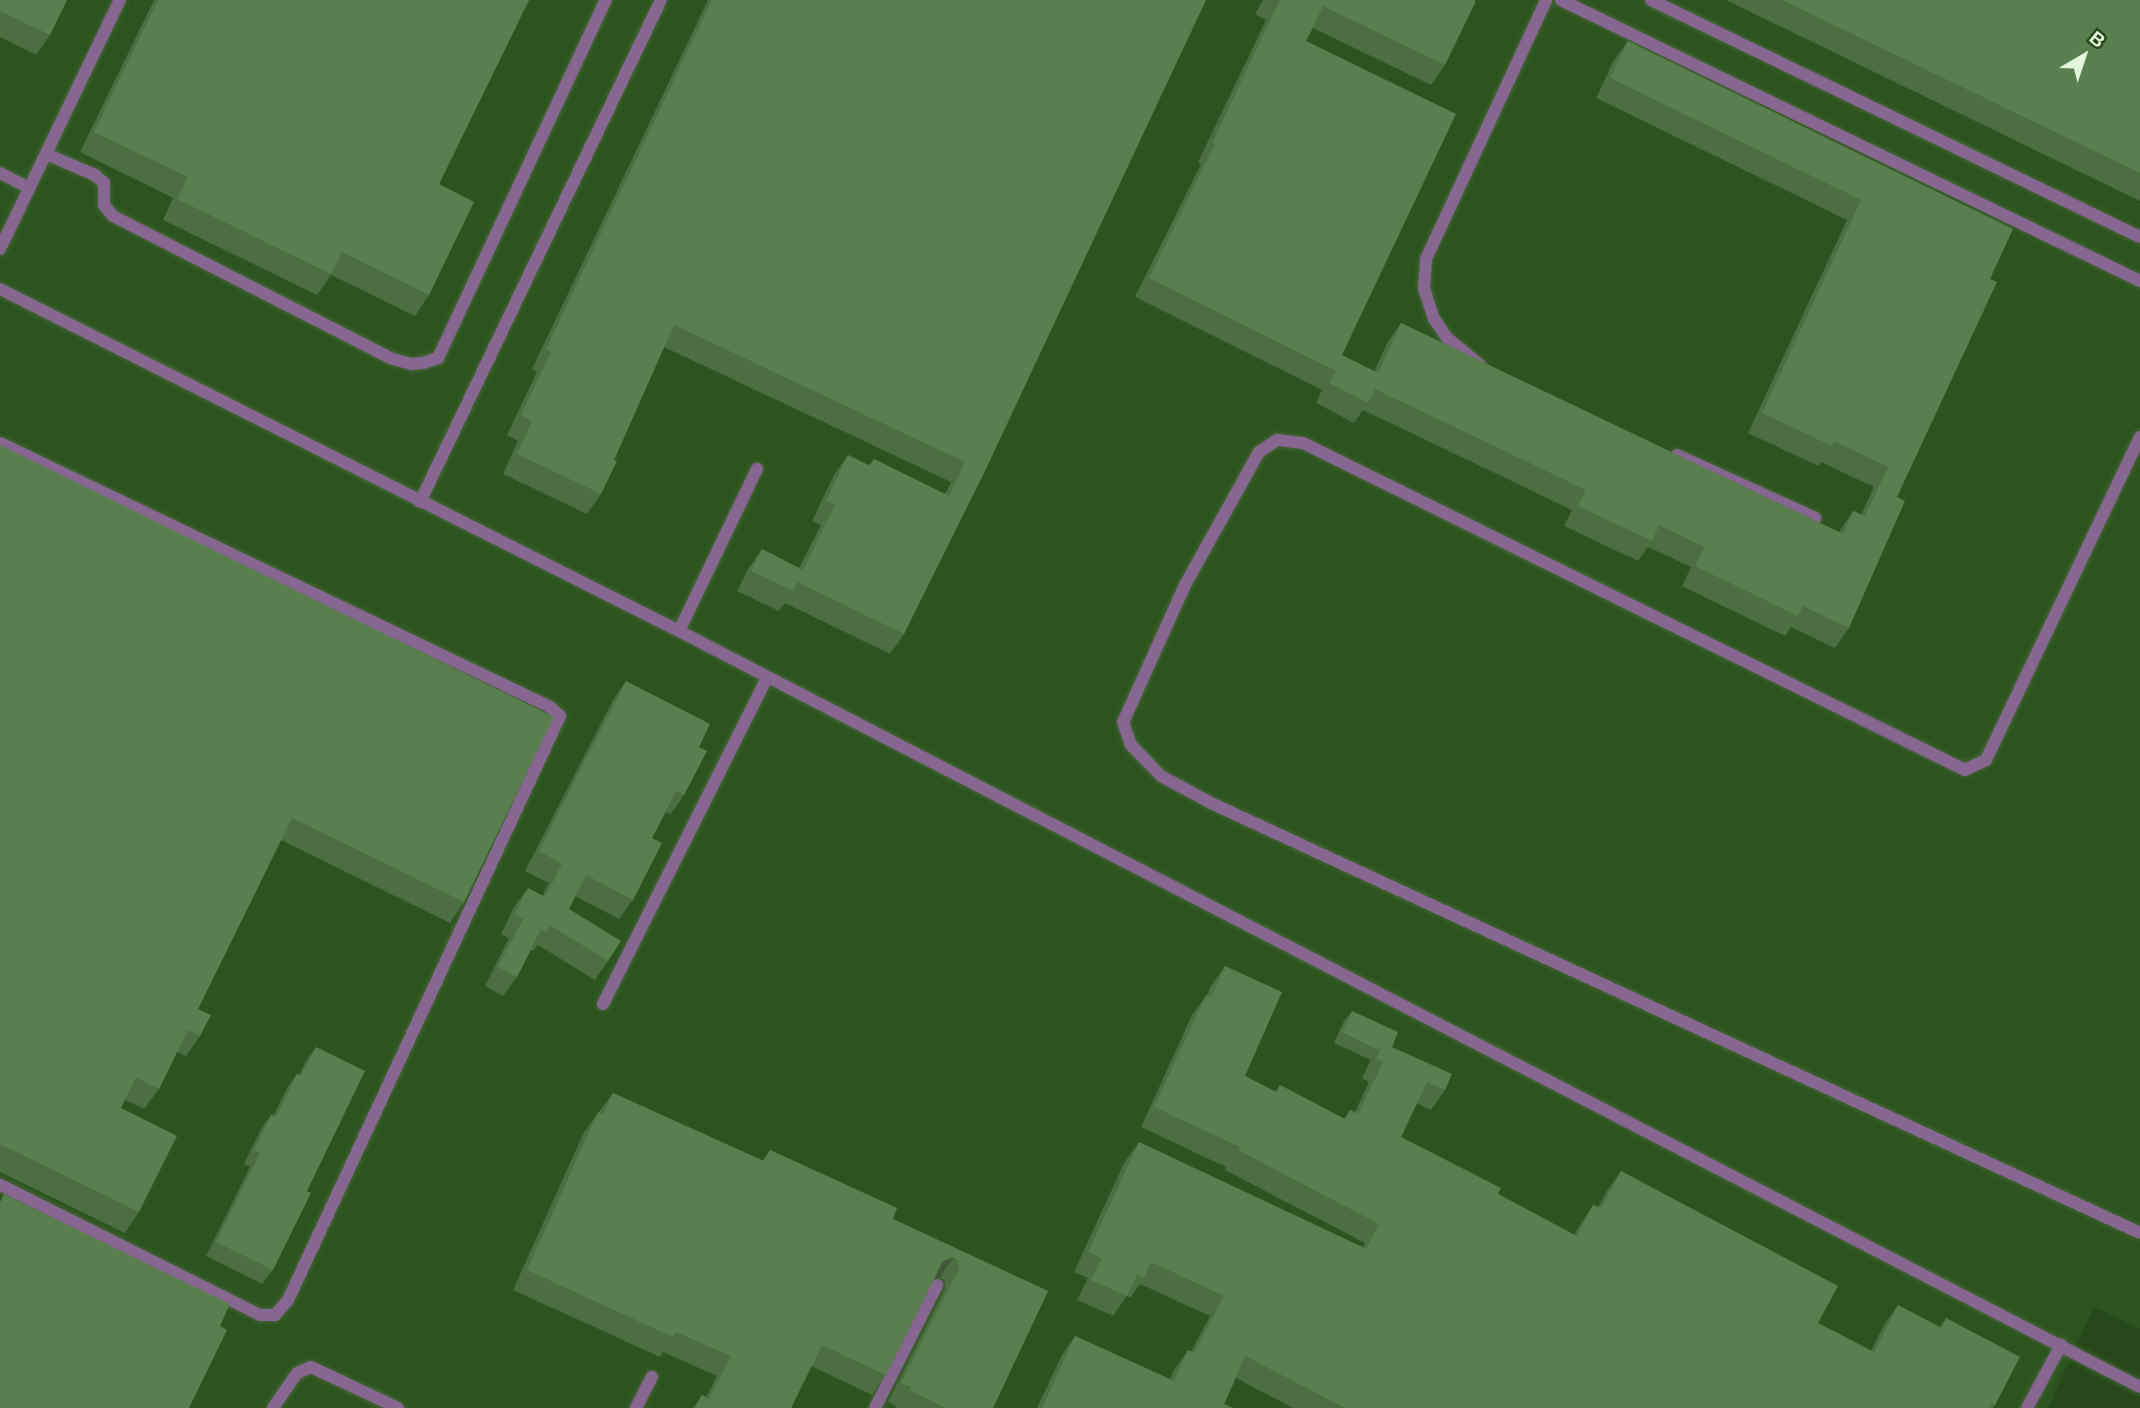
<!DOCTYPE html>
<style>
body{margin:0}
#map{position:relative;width:2140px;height:1408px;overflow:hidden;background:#27491a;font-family:Arial,sans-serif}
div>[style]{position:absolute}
.built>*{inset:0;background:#2c541e}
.roads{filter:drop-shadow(0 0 2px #456539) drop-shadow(0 0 2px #456539)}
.lane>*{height:12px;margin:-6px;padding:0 6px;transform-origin:6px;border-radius:6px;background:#876791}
.wall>*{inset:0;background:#4d6d43}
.shaded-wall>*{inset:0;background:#3f5937}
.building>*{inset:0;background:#5a7f4e}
span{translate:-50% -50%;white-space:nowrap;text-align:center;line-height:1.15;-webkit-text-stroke:5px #27491a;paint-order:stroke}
.north{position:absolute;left:2049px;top:21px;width:70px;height:70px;-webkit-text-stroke:5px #27491a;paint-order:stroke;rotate:39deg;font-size:19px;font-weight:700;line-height:28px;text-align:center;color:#e2f7dc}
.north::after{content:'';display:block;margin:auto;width:24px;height:32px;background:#e2f7dc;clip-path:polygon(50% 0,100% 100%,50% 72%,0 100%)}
</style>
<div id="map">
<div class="built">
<div style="clip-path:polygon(0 0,2140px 0,2140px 1329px,2094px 1307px,2048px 1408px,0 1408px)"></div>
</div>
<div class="roads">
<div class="lane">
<div style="left:1561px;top:0;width:644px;rotate:25.89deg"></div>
<div style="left:1651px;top:0;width:543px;rotate:25.86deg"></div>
<div style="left:46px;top:154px;width:53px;rotate:23.2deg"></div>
<div style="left:95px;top:175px;width:12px;rotate:42deg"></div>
<div style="left:104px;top:183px;width:22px;rotate:90deg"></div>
<div style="left:104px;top:205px;width:14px;rotate:51deg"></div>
<div style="left:113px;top:216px;width:314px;rotate:27.1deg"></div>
<div style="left:393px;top:359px;width:20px;rotate:15deg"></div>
<div style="left:412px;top:364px;width:11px;rotate:-5deg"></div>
<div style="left:423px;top:363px;width:16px;rotate:-18deg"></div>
<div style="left:438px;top:358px;width:395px;rotate:-64.9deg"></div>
<div style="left:0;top:173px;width:33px;rotate:27deg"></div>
<div style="left:0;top:249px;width:276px;rotate:-64.3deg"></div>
<div style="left:0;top:289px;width:760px;rotate:26.73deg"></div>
<div style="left:679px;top:631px;width:1645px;rotate:27.36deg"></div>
<div style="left:1480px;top:365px;width:43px;rotate:-140.7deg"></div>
<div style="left:1447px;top:338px;width:23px;rotate:-124deg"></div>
<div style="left:1434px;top:319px;width:32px;rotate:-108deg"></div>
<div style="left:1424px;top:289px;width:30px;rotate:-86deg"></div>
<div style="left:1426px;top:259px;width:285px;rotate:-65.1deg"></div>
<div style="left:2140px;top:437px;width:358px;rotate:115.5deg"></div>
<div style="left:1986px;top:760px;width:23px;rotate:155deg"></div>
<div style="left:1965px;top:770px;width:738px;rotate:-153.71deg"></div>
<div style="left:1303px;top:443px;width:26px;rotate:-173deg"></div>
<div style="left:1277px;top:440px;width:22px;rotate:146deg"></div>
<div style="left:1259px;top:452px;width:152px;rotate:119.1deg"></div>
<div style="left:1185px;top:585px;width:150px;rotate:114.3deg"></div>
<div style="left:1123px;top:722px;width:24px;rotate:71deg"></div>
<div style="left:1131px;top:745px;width:43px;rotate:45.9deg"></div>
<div style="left:1161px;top:776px;width:59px;rotate:28.3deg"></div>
<div style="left:1213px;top:804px;width:1021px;rotate:24.83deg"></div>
<div style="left:0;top:443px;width:610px;rotate:25.64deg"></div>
<div style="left:550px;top:707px;width:13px;rotate:42deg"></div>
<div style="left:560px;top:716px;width:644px;rotate:114.97deg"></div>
<div style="left:288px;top:1300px;width:20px;rotate:131deg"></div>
<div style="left:275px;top:1315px;width:15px;rotate:180deg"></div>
<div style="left:260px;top:1315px;width:291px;rotate:-153.4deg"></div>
<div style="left:1677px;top:455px;width:152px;rotate:24.5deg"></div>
<div style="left:420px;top:502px;width:557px;rotate:-64.36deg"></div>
<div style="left:679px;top:631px;width:180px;rotate:-64.3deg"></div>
<div style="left:603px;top:1004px;width:365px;rotate:-63.3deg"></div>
<div style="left:273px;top:1408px;width:42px;rotate:-55.6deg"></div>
<div style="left:297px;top:1373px;width:15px;rotate:-23deg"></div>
<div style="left:311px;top:1367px;width:96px;rotate:25.2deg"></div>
<div style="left:636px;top:1408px;width:35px;rotate:-63deg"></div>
<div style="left:875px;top:1408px;width:138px;rotate:-63.2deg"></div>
<div style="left:2027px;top:1408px;width:72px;rotate:-61.6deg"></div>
</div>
</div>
<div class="wall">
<div style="clip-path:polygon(0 0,50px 35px,36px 55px,0 37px)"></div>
<div style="clip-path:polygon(154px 0,529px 0,439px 184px,429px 295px,415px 316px,331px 275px,317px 295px,163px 220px,173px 198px,80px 152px)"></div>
<div style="clip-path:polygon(708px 0,1206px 0,904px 634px,890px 654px,785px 603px,779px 611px,737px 591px,748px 569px,762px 549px,799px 568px,821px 525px,812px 521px,834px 475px,848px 455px,869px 465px,874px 459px,945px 494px,951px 482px,664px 347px,614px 460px,601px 494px,587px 514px,503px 474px,518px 441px,507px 435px,537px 372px,532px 369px)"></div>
<div style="clip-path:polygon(1263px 0,1473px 0,1445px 65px,1431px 85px,1313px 28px,1306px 41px,1342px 355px,1374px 372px,1387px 343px,1401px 323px,1839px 532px,1853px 511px,1861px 515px,1874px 487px,1821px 462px,1818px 466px,1748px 433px,1847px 220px,1596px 98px,1614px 60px,1628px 41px,1990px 279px,1897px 497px,1849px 628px,1835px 648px,1791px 627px,1785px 636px,1682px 586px,1691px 567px,1648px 547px,1638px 561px,1564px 526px,1572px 510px,1363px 410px,1354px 423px,1316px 403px,1322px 390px,1135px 297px,1201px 164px,1198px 162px,1266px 20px,1255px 14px)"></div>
<div style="clip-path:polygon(1726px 0,2140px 0,2140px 201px)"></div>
<div style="clip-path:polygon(0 445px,464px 902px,450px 923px,281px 840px,198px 1009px,200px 1036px,186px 1056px,177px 1052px,159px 1089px,144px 1109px,125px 1100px,121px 1108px,139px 1212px,125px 1233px,0 1172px)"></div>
<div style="clip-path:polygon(626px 681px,699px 747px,684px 795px,671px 814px,666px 812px,652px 838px,633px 900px,619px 919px,575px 896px,569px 909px,608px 961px,595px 980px,538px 945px,533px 951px,531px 950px,517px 977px,503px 996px,485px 986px,509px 938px,501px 934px,514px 907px,528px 888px,542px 896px,549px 883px,525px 871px,613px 700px)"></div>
<div style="clip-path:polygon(1225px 966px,1245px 1076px,1276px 1092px,1280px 1085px,1344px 1119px,1350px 1110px,1355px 1112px,1369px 1082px,1362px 1078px,1371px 1060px,1334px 1043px,1344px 1021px,1352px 1011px,1392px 1047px,1445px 1090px,1431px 1110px,1417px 1103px,1401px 1137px,1498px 1194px,1574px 1235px,1580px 1225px,1593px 1205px,1598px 1207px,1607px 1191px,1621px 1171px,1818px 1323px,1871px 1351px,1884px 1325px,1898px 1305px,1940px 1327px,1946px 1318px,1995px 1405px,1993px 1408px,1293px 1408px,1236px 1378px,1224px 1404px,1233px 1408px,1037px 1408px,1062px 1355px,1075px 1336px,1170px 1379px,1174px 1370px,1188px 1350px,1191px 1352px,1210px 1316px,1140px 1284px,1130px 1298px,1127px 1296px,1113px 1316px,1077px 1300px,1088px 1278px,1074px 1272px,1125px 1161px,1139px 1142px,1363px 1247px,1365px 1243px,1225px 1170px,1226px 1167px,1141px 1127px,1192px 1015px,1207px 995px,1211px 986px)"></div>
<div style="clip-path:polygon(316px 1047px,307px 1191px,273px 1270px,262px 1284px,206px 1256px,250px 1167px,244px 1164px,261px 1129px,271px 1115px,273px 1116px,287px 1088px,297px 1074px,299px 1075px,306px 1061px)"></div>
<div style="clip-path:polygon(613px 1093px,762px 1161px,770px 1150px,893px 1219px,1048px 1291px,993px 1408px,896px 1408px,897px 1407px,888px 1402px,945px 1289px,945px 1281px,940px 1277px,934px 1279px,886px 1375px,872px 1395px,811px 1366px,791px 1408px,693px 1408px,702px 1395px,706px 1397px,717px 1376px,663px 1352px,660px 1357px,513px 1290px,584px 1132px)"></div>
</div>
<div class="shaded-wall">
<div style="clip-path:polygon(954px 1257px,940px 1277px,929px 1281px,943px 1261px)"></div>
</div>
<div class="building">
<div style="clip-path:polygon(0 0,67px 0,50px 35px,0 11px)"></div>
<div style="clip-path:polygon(158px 0,529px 0,439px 184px,474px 202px,429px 295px,342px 252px,331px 274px,177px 199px,188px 177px,94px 132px)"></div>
<div style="clip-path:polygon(712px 0,1206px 0,985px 471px,904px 634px,797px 582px,793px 591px,751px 571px,762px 549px,803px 570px,835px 505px,826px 501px,848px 455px,870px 466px,874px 459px,949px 496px,965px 462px,674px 325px,614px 460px,617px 461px,601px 494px,517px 454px,532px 421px,521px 415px,551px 352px,546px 349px)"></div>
<div style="clip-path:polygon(1280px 0,1473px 0,1476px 1px,1445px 65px,1323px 6px,1306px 41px,1456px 114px,1342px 355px,1378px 373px,1401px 323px,1843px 534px,1853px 511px,1865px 516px,1888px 467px,1834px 441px,1832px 446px,1762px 413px,1861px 200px,1610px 78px,1628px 41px,2013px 229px,1990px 279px,1997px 282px,1897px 497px,1905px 501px,1849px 628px,1803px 606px,1798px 616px,1695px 566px,1704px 547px,1659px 525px,1652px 541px,1578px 506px,1586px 490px,1375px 389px,1368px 403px,1329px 383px,1336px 371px,1149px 278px,1215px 144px,1212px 143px)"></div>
<div style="clip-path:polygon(1782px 0,2140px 0,2140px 173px)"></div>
<div style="clip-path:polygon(0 445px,554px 717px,464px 902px,292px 818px,198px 1009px,211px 1015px,200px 1036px,188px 1030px,159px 1089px,136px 1077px,121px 1108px,177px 1136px,139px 1212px,0 1144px)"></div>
<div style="clip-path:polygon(626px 681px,710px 724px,699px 747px,707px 751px,684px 795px,676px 791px,652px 838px,662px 843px,633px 900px,586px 875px,569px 909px,621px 941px,608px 961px,550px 925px,547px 932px,541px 929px,517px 977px,498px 967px,523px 919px,514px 915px,528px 888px,545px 897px,562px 864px,539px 851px)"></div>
<div style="clip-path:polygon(1225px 966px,1282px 992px,1245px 1076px,1276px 1092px,1280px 1085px,1345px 1119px,1350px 1110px,1358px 1114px,1383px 1062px,1376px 1059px,1383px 1043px,1452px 1074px,1445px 1090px,1427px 1082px,1401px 1137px,1501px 1188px,1498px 1194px,1577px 1236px,1593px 1205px,1601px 1208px,1621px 1171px,1838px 1286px,1818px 1323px,1874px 1352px,1898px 1305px,1941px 1328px,1946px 1318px,2020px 1357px,1995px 1405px,1991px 1403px,1989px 1408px,1345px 1408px,1245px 1356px,1224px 1404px,1233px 1408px,1042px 1408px,1075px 1336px,1174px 1381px,1188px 1350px,1194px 1353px,1224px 1296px,1151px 1262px,1144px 1278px,1137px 1275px,1127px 1296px,1091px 1280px,1102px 1258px,1088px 1252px,1139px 1142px,1366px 1249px,1379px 1224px,1238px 1150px,1240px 1147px,1154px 1107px,1206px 995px,1211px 997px)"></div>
<div style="clip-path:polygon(1352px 1011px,1398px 1032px,1392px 1047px,1383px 1043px,1378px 1050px,1342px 1032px)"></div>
<div style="clip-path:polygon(316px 1047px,365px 1071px,307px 1191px,311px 1193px,273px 1270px,216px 1242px,260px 1153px,254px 1150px,271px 1115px,276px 1117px,297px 1074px,301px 1076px)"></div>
<div style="clip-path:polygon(613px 1093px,764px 1161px,770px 1150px,897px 1208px,893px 1219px,1048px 1291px,993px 1408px,946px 1408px,909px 1390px,911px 1387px,901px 1383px,959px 1269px,958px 1261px,954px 1257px,943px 1261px,886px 1375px,822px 1345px,791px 1408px,695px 1408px,702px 1395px,709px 1399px,731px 1356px,676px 1332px,673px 1337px,527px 1270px,598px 1112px,603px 1114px)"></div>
<div style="clip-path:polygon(4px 1194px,230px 1304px,220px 1326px,227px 1330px,189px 1408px,0 1408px,0 1202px)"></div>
</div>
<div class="north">B</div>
</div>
